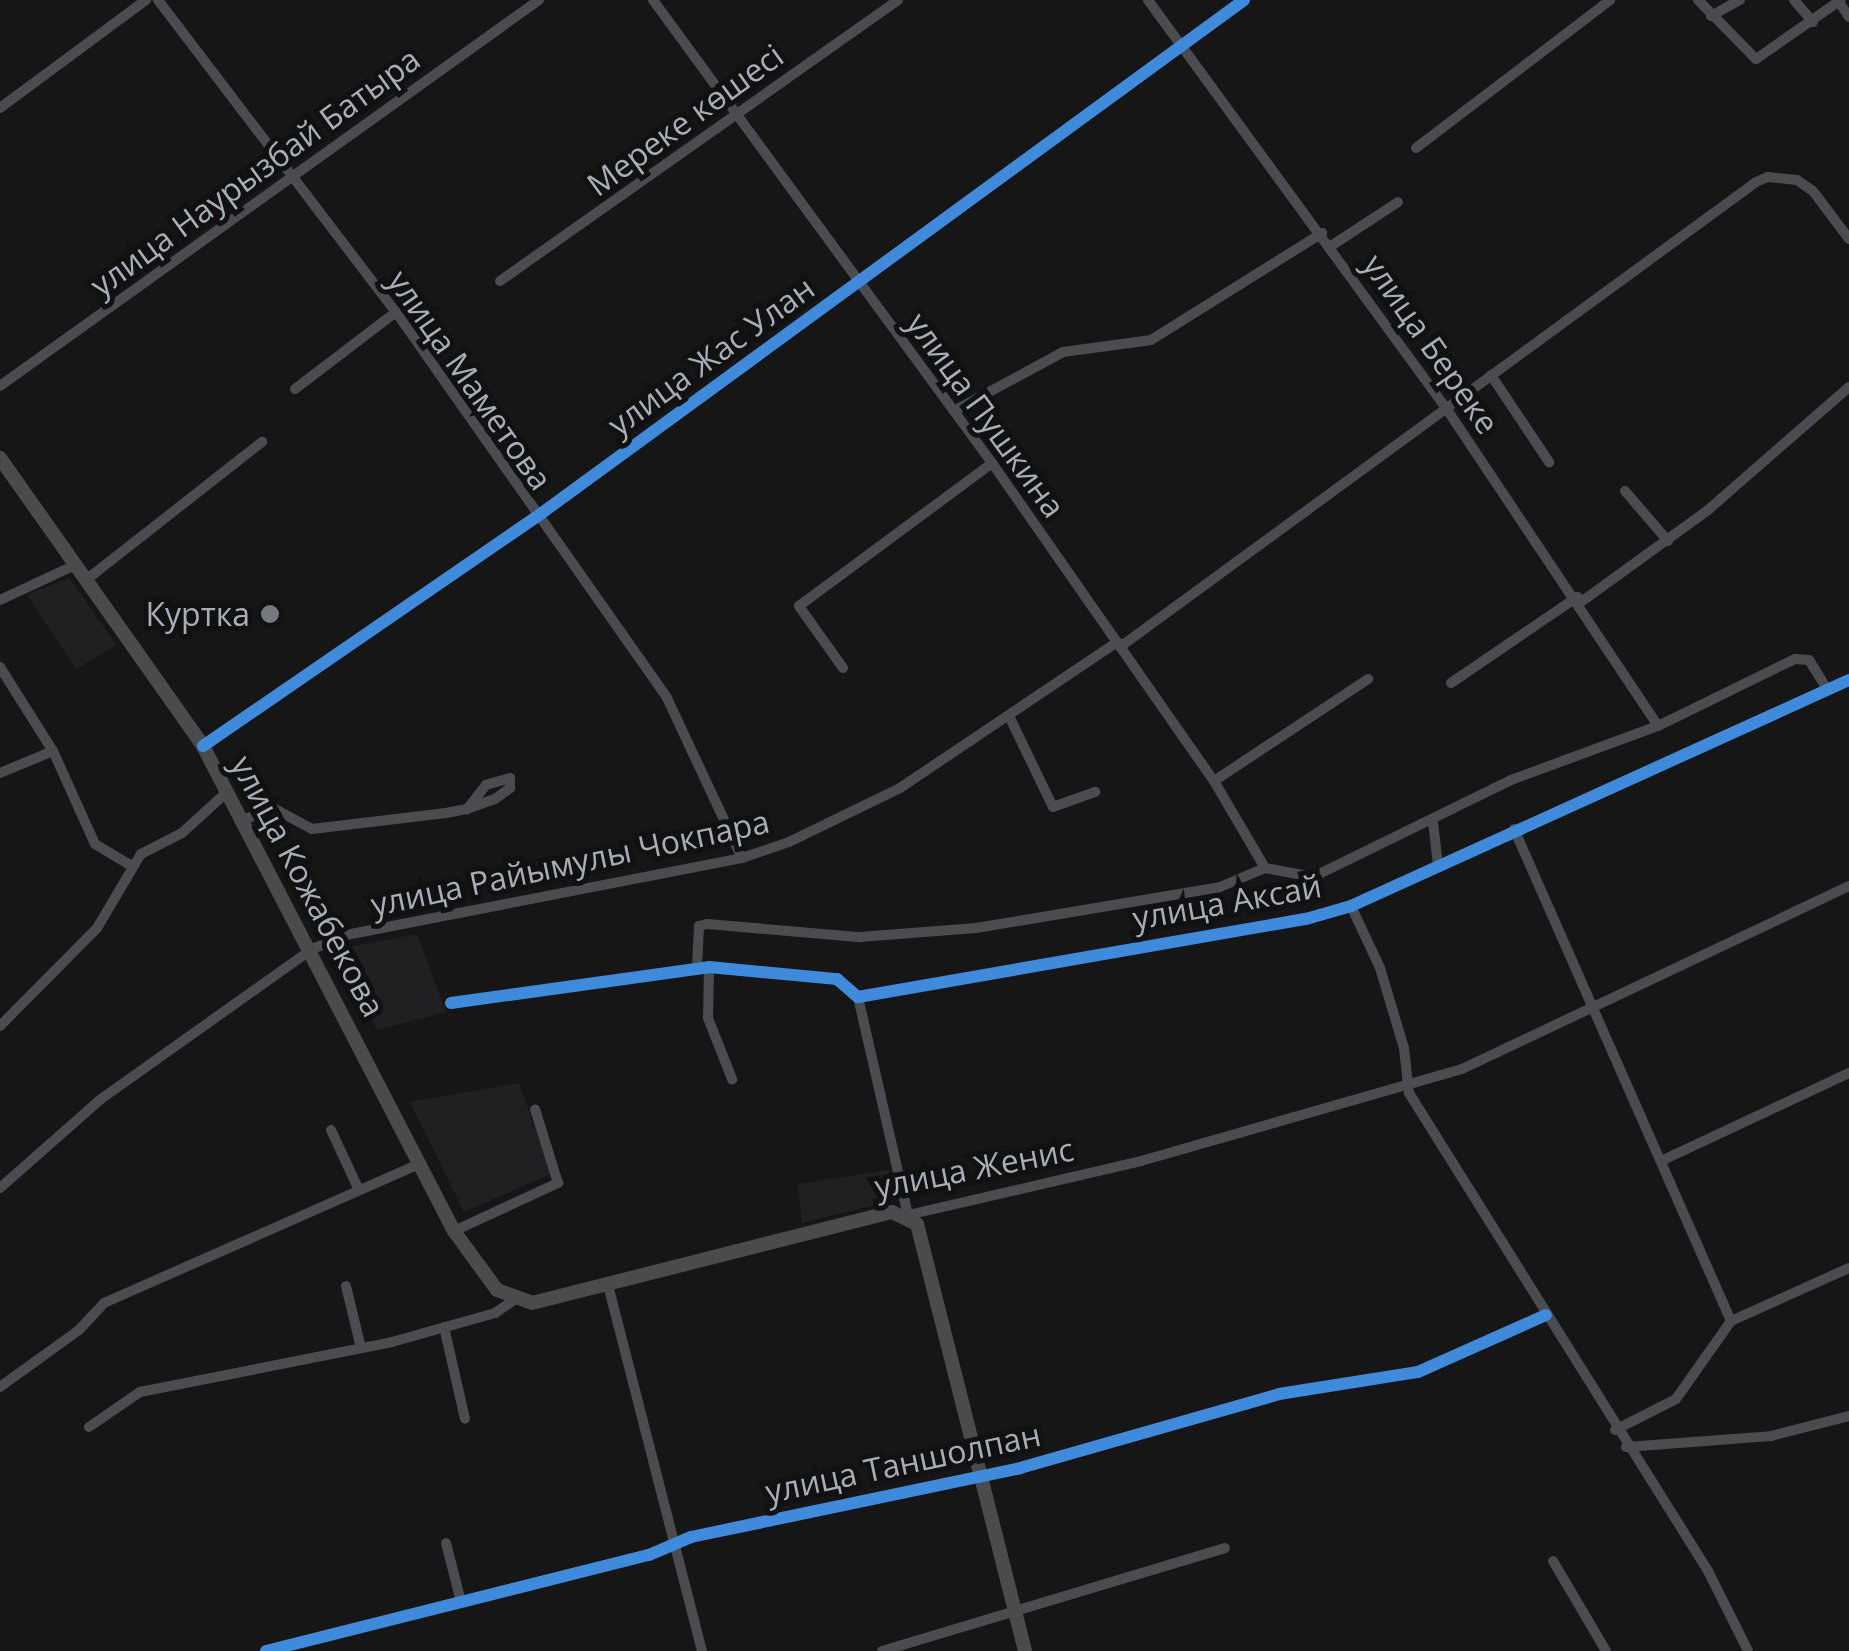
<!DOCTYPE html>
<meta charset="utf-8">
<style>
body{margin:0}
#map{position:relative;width:1849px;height:1651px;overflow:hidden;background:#161617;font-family:"Open Sans",sans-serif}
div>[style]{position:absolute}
.built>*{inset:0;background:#202022}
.minor>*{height:10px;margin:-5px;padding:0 5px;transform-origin:5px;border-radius:5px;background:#4b4c4f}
.secondary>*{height:14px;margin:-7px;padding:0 7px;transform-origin:7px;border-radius:7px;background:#4a4b4d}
.cycleway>*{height:12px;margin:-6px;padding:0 6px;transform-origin:6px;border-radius:6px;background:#408adc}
.dots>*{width:28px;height:28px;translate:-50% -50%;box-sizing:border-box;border:5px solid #111112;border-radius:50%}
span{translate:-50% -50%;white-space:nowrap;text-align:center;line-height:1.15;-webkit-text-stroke:10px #111112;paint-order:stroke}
.street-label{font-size:32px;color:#a8aeb7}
.poi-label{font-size:32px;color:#a8aeb7}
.right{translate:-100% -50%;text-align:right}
</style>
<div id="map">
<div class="built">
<div style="clip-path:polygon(69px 578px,117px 645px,76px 669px,27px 595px)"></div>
<div style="clip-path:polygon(417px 934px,446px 1012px,377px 1030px,339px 949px)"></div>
<div style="clip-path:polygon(519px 1083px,551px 1174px,464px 1212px,410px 1102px)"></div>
<div style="clip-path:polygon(888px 1170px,896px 1200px,802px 1223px,798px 1184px)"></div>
</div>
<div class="minor">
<div style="left:158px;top:0;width:392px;rotate:52.7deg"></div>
<div style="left:396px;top:312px;width:472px;rotate:54.9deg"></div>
<div style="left:667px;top:698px;width:177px;rotate:64.9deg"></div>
<div style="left:653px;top:0;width:574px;rotate:53.79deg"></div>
<div style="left:992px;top:463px;width:388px;rotate:55.1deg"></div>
<div style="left:1214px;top:781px;width:101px;rotate:59.6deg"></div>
<div style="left:1148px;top:0;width:505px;rotate:53.86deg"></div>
<div style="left:1446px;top:408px;width:382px;rotate:56.3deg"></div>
<div style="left:1698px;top:0;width:83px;rotate:45.5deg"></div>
<div style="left:1756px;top:59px;width:103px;rotate:-34.8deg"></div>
<div style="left:1794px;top:0;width:29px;rotate:49deg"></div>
<div style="left:1839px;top:2px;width:18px;rotate:56deg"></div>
<div style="left:1711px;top:16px;width:33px;rotate:-29deg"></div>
<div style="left:0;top:108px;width:182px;rotate:-36.5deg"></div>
<div style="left:1416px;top:148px;width:244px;rotate:-37.3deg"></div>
<div style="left:1331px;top:246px;width:80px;rotate:-33.3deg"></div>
<div style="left:500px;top:281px;width:487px;rotate:-35.2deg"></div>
<div style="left:1491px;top:375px;width:105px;rotate:56.3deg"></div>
<div style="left:0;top:386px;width:663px;rotate:-35.61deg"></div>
<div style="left:295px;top:389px;width:127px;rotate:-37.3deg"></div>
<div style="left:954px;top:411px;width:124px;rotate:-28.4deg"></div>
<div style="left:1063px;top:352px;width:89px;rotate:-7.8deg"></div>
<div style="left:1151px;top:340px;width:202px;rotate:-32deg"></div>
<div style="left:1625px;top:491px;width:66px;rotate:49.3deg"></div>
<div style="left:86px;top:580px;width:224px;rotate:-38.1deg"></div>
<div style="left:0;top:600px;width:83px;rotate:-25deg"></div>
<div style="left:1581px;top:602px;width:157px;rotate:-35.9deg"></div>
<div style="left:1708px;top:510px;width:187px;rotate:-41.1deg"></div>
<div style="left:1120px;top:647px;width:788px;rotate:-36.17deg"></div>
<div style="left:1756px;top:182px;width:13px;rotate:-23deg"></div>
<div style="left:1768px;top:177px;width:29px;rotate:6deg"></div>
<div style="left:1797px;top:180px;width:19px;rotate:35deg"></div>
<div style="left:1813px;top:191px;width:60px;rotate:53.1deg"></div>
<div style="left:0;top:667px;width:99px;rotate:57.8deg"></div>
<div style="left:53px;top:751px;width:102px;rotate:65.7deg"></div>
<div style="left:95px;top:844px;width:41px;rotate:31deg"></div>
<div style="left:843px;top:668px;width:76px;rotate:-125.4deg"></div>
<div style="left:799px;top:606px;width:240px;rotate:-36.5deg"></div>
<div style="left:1451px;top:683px;width:153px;rotate:-34.3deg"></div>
<div style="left:1009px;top:716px;width:101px;rotate:64.2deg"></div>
<div style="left:1053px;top:807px;width:45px;rotate:-19.7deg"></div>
<div style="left:203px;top:746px;width:403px;rotate:-34.5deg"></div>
<div style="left:535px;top:518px;width:878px;rotate:-36.15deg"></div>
<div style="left:0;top:773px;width:57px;rotate:-22.5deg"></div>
<div style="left:1214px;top:781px;width:185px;rotate:-33.5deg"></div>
<div style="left:243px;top:820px;width:32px;rotate:-22deg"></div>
<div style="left:273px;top:808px;width:44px;rotate:28.3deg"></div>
<div style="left:312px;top:829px;width:135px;rotate:-6.8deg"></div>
<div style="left:446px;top:813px;width:21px;rotate:-11deg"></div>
<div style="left:467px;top:809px;width:30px;rotate:-20deg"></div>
<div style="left:495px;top:799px;width:19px;rotate:-36deg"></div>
<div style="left:510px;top:788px;width:10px;rotate:-90deg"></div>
<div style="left:510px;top:778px;width:25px;rotate:164deg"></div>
<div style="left:486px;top:785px;width:31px;rotate:128deg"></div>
<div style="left:1433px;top:822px;width:43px;rotate:83.4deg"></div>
<div style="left:1514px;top:829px;width:538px;rotate:66.2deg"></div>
<div style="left:1351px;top:906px;width:68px;rotate:64.9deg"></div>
<div style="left:1380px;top:968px;width:84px;rotate:73.3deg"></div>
<div style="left:1404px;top:1048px;width:45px;rotate:83.7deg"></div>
<div style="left:1409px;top:1093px;width:564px;rotate:57.97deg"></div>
<div style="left:1708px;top:1571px;width:89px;rotate:63.4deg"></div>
<div style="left:697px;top:967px;width:41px;rotate:-87.2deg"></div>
<div style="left:699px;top:926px;width:8px;rotate:-14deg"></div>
<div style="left:707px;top:924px;width:154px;rotate:4.9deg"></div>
<div style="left:860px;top:937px;width:116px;rotate:-4.4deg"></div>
<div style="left:976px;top:928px;width:247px;rotate:-9.5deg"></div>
<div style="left:1220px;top:887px;width:49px;rotate:-22.9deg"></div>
<div style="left:1265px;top:868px;width:49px;rotate:10.6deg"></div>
<div style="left:1313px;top:877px;width:220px;rotate:-26.1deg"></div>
<div style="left:1511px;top:780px;width:157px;rotate:-20.2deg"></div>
<div style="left:1658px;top:726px;width:153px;rotate:-26.1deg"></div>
<div style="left:1795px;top:659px;width:14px;rotate:4deg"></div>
<div style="left:1809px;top:660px;width:36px;rotate:58deg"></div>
<div style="left:709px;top:967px;width:51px;rotate:91.1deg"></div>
<div style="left:708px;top:1018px;width:66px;rotate:68.5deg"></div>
<div style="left:858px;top:997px;width:224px;rotate:77.1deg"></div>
<div style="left:908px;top:1215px;width:239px;rotate:-13deg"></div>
<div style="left:1141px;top:1161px;width:334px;rotate:-16deg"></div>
<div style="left:1462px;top:1069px;width:428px;rotate:-25.3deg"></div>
<div style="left:451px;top:1003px;width:260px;rotate:-7.9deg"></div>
<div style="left:709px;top:967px;width:129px;rotate:5.4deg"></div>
<div style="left:837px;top:979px;width:28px;rotate:41deg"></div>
<div style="left:858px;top:997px;width:455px;rotate:-9.9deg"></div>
<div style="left:1306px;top:919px;width:47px;rotate:-16.1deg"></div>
<div style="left:1351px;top:906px;width:547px;rotate:-24.41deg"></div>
<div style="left:0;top:1026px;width:138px;rotate:-45.3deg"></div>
<div style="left:97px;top:928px;width:86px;rotate:-59.3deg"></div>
<div style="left:141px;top:854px;width:46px;rotate:-27.1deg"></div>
<div style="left:182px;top:833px;width:62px;rotate:-42.4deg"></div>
<div style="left:331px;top:1130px;width:66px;rotate:65deg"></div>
<div style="left:1661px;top:1161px;width:208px;rotate:-25.1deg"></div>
<div style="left:0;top:1188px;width:135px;rotate:-41.4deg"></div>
<div style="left:101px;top:1099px;width:259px;rotate:-35.4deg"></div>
<div style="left:312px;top:949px;width:42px;rotate:-21deg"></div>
<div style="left:351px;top:934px;width:398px;rotate:-11deg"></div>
<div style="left:742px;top:858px;width:50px;rotate:-18.8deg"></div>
<div style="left:789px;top:842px;width:123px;rotate:-25.9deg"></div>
<div style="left:900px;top:788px;width:262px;rotate:-33.9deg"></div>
<div style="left:454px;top:1231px;width:115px;rotate:-24.8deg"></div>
<div style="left:558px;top:1183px;width:77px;rotate:-107.3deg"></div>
<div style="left:608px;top:1285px;width:378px;rotate:75.6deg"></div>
<div style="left:346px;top:1286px;width:60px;rotate:76.4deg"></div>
<div style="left:444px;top:1327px;width:94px;rotate:77.1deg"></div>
<div style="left:0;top:1387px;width:97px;rotate:-35.8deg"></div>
<div style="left:79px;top:1330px;width:37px;rotate:-47deg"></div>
<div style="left:104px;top:1303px;width:344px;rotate:-23.8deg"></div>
<div style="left:89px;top:1427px;width:62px;rotate:-34.5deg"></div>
<div style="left:140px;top:1392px;width:257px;rotate:-11.2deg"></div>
<div style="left:392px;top:1342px;width:107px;rotate:-15.7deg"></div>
<div style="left:495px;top:1313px;width:22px;rotate:-34deg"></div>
<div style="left:1615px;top:1430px;width:68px;rotate:-26.9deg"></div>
<div style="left:1676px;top:1399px;width:95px;rotate:-54.8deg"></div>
<div style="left:1731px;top:1321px;width:129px;rotate:-24.2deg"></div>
<div style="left:1626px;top:1447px;width:145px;rotate:-4.3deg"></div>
<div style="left:1771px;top:1436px;width:81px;rotate:-14.4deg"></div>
<div style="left:446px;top:1543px;width:61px;rotate:75.7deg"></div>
<div style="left:1553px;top:1561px;width:104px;rotate:59.5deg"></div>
<div style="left:266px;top:1651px;width:395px;rotate:-14.1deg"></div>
<div style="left:649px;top:1555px;width:46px;rotate:-23.2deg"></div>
<div style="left:691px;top:1537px;width:336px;rotate:-11.8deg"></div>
<div style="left:1020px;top:1468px;width:269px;rotate:-15.9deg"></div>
<div style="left:1279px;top:1394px;width:141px;rotate:-9deg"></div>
<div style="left:1418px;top:1372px;width:140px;rotate:-24deg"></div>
<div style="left:882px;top:1651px;width:358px;rotate:-16.7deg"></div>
</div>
<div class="secondary">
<div style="left:0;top:458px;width:352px;rotate:54.8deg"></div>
<div style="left:203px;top:746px;width:546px;rotate:62.64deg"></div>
<div style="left:454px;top:1231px;width:73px;rotate:53.9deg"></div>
<div style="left:497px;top:1290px;width:37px;rotate:20deg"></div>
<div style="left:532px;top:1303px;width:371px;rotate:-14.2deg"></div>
<div style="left:892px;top:1212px;width:28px;rotate:26deg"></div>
<div style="left:917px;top:1224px;width:440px;rotate:75.8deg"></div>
</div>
<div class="cycleway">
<div style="left:203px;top:746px;width:403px;rotate:-34.5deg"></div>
<div style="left:535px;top:518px;width:878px;rotate:-36.15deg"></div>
<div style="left:451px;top:1003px;width:260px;rotate:-7.9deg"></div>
<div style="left:709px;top:967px;width:129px;rotate:5.4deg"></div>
<div style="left:837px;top:979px;width:28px;rotate:41deg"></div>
<div style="left:858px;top:997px;width:455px;rotate:-9.9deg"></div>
<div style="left:1306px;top:919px;width:47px;rotate:-16.1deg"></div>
<div style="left:1351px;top:906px;width:547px;rotate:-24.41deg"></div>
<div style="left:266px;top:1651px;width:395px;rotate:-14.1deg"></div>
<div style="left:649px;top:1555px;width:46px;rotate:-23.2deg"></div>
<div style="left:691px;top:1537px;width:336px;rotate:-11.8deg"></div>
<div style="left:1020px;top:1468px;width:269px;rotate:-15.9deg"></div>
<div style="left:1279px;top:1394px;width:141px;rotate:-9deg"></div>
<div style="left:1418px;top:1372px;width:140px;rotate:-24deg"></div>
</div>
<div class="dots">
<div style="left:270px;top:614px;background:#75797f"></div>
</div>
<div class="street-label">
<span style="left:685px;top:120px;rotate:-36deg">Мереке көшесі</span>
<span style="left:255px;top:172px;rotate:-36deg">улица Наурызбай Батыра</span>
<span style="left:1431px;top:344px;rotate:55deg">улица Береке</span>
<span style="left:711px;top:356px;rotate:-36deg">улица Жас Улан</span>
<span style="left:470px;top:380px;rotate:55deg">улица Маметова</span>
<span style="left:986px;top:415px;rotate:54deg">улица Пушкина</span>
<span style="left:570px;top:863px;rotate:-12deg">улица Райымулы Чокпара</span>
<span style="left:308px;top:886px;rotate:62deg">улица Кожабекова</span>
<span style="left:1227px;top:902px;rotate:-10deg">улица Аксай</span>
<span style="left:974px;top:1168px;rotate:-11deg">улица Женис</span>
<span style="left:903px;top:1463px;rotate:-12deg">улица Таншолпан</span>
</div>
<div class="poi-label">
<span class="right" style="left:250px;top:614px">Куртка</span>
</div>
</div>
